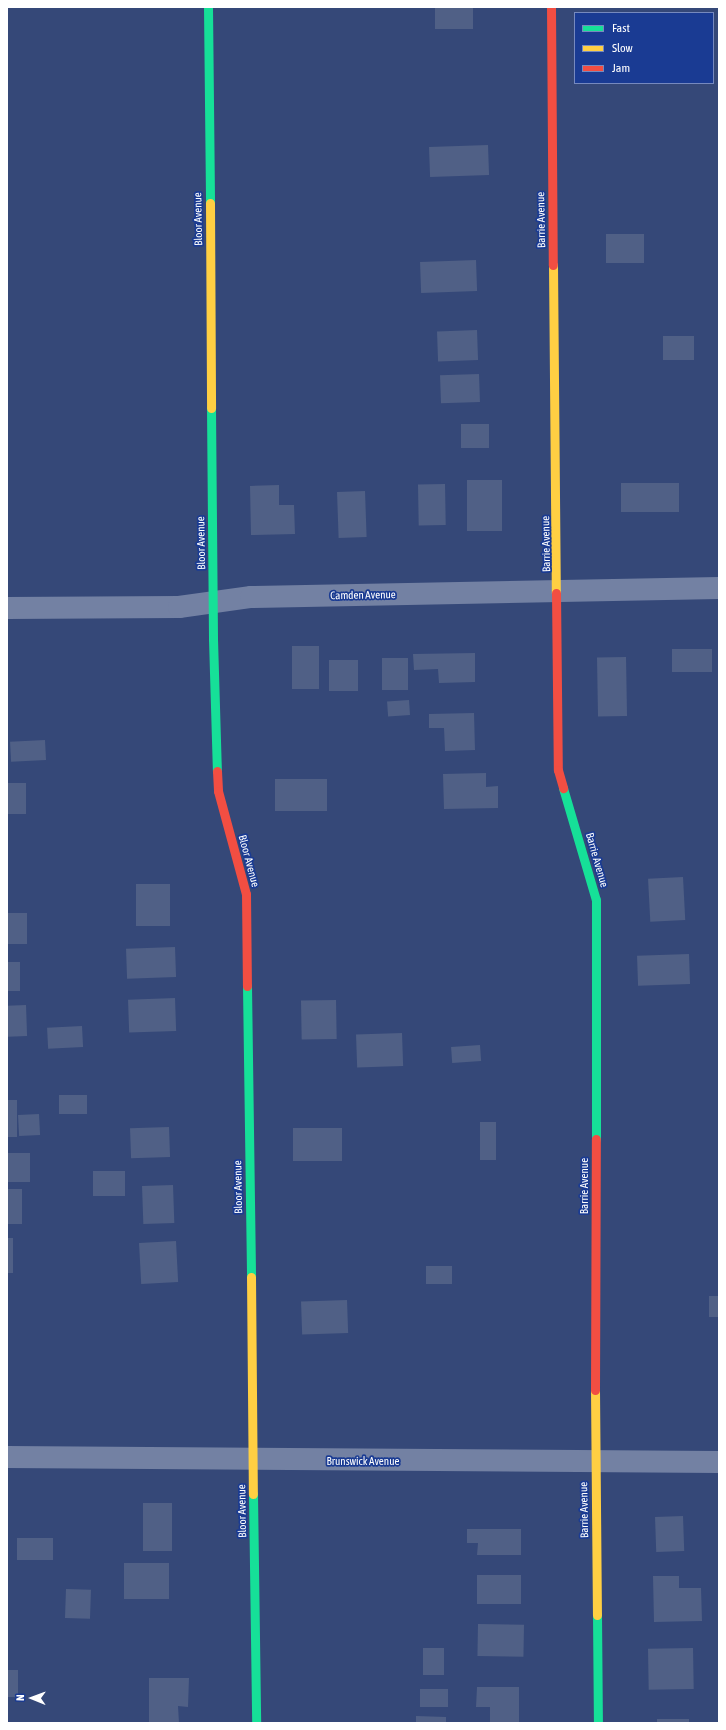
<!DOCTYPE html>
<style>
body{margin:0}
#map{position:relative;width:726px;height:1730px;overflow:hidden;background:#354878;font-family:"Asap Condensed",sans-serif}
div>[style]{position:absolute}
.building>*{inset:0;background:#506086;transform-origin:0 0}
.street>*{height:22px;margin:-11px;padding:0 11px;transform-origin:11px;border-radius:11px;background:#7381a3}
.fast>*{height:9px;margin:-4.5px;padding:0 4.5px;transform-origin:4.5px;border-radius:4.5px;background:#16e098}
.slow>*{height:9px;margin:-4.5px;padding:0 4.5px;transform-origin:4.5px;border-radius:4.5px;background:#ffcf43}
.jam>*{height:9px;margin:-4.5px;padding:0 4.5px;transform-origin:4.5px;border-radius:4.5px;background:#f24e42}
span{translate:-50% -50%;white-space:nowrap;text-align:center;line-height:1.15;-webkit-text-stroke:3.5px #1a3b93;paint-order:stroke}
.street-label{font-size:11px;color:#fff}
.frame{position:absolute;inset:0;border:8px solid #fff;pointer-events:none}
.legend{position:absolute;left:574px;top:12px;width:140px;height:72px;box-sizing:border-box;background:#1a3b93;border:1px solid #7689be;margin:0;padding:5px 7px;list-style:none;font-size:12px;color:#fff}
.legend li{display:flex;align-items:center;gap:8px;height:20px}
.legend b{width:20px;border:1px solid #7689be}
.north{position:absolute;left:12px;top:1678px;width:40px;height:40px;-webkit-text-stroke:3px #1a3b93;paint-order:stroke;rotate:271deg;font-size:11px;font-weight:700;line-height:16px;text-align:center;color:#fff}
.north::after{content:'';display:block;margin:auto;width:14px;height:18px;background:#fff;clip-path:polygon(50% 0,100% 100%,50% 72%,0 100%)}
</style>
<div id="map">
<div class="building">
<div style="left:435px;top:7px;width:38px;height:22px"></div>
<div style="left:488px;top:145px;width:30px;height:59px;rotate:88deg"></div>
<div style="left:606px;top:234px;width:38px;height:29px"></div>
<div style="left:476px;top:260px;width:31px;height:56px;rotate:88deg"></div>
<div style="left:477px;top:330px;width:30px;height:40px;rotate:88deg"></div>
<div style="left:694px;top:336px;width:24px;height:31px;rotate:90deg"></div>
<div style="left:479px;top:374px;width:28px;height:39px;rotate:88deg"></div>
<div style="left:489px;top:424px;width:24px;height:28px;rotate:90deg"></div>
<div style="left:467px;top:480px;width:35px;height:51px"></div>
<div style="left:679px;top:483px;width:29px;height:58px;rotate:90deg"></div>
<div style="left:445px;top:484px;width:41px;height:27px;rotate:89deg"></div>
<div style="clip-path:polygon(279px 485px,279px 505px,294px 505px,295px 534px,251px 535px,250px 486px)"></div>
<div style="left:365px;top:491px;width:46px;height:28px;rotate:88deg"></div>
<div style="left:292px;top:646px;width:27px;height:43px"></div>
<div style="left:712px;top:649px;width:23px;height:40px;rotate:90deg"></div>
<div style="clip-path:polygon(475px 653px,475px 682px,439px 683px,438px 669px,414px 670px,413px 654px)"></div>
<div style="left:626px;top:657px;width:59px;height:29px;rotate:89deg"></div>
<div style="left:382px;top:658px;width:26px;height:32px"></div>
<div style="left:329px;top:660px;width:29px;height:31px"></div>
<div style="left:409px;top:700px;width:15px;height:22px;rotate:86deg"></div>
<div style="clip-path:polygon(474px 713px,475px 750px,445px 751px,444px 728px,429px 728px,429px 714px)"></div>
<div style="left:45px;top:740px;width:20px;height:35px;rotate:87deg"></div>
<div style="clip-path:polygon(486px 773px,486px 787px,498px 786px,498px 808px,444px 809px,443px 774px)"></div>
<div style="left:327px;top:779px;width:32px;height:52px;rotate:90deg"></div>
<div style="left:7px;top:783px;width:19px;height:31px"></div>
<div style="left:683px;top:877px;width:43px;height:35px;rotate:87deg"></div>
<div style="left:136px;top:884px;width:34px;height:42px"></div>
<div style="left:27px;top:913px;width:31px;height:20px;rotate:90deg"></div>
<div style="left:175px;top:947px;width:30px;height:49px;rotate:88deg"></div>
<div style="left:689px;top:954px;width:30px;height:52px;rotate:88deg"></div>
<div style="left:7px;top:962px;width:13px;height:29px"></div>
<div style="left:175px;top:998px;width:33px;height:47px;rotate:88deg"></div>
<div style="left:336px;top:1000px;width:39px;height:35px;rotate:89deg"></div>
<div style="left:26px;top:1005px;width:31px;height:19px;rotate:88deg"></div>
<div style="left:82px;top:1026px;width:21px;height:35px;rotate:87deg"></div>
<div style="left:402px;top:1033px;width:33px;height:46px;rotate:88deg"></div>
<div style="left:480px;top:1045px;width:16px;height:29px;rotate:86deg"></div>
<div style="left:87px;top:1095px;width:19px;height:28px;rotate:90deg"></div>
<div style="left:7px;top:1100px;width:10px;height:37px"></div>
<div style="left:39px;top:1114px;width:21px;height:21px;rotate:87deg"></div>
<div style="left:496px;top:1122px;width:38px;height:16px;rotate:90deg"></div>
<div style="left:169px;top:1127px;width:30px;height:39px;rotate:88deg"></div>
<div style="left:342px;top:1128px;width:33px;height:49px;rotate:90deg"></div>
<div style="left:7px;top:1153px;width:23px;height:29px"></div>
<div style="left:93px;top:1171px;width:32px;height:25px"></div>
<div style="left:173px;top:1185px;width:38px;height:31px;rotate:88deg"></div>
<div style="left:7px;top:1189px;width:15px;height:35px"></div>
<div style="left:7px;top:1238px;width:6px;height:35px"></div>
<div style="left:176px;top:1241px;width:41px;height:37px;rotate:87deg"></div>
<div style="left:426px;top:1266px;width:26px;height:18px"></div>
<div style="left:709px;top:1296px;width:10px;height:21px"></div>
<div style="left:347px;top:1300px;width:33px;height:46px;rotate:88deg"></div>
<div style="left:143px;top:1503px;width:29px;height:48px"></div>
<div style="left:683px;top:1516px;width:35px;height:28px;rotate:88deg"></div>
<div style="clip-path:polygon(467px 1529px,521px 1529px,521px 1555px,477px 1555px,478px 1543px,467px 1543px)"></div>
<div style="left:17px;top:1538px;width:36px;height:22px"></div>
<div style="left:124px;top:1563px;width:45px;height:36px"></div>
<div style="left:477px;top:1575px;width:44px;height:29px"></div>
<div style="clip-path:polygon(653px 1576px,679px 1576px,679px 1588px,701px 1588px,702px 1621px,654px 1622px)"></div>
<div style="left:66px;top:1589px;width:25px;height:29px;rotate:2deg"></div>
<div style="left:478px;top:1624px;width:46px;height:32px;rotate:1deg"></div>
<div style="left:423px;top:1648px;width:21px;height:27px"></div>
<div style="left:693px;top:1648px;width:41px;height:45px;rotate:89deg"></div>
<div style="left:7px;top:1670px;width:11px;height:27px"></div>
<div style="clip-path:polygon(149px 1678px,189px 1678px,188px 1707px,178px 1706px,179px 1723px,149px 1723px)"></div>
<div style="clip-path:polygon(477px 1687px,519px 1687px,519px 1723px,490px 1723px,490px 1707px,476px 1707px)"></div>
<div style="left:420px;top:1689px;width:28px;height:18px"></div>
<div style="clip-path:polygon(416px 1716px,446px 1717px,446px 1723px,416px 1723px)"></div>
<div style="left:657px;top:1719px;width:32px;height:4px"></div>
</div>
<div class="street">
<div style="left:7px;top:608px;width:172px;rotate:-0.3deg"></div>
<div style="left:179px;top:607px;width:73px;rotate:-7.9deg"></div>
<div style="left:251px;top:597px;width:468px;rotate:-1.1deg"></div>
<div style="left:7px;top:1457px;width:712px;rotate:0.4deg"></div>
</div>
<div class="fast">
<div style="left:208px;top:7px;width:196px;rotate:89.4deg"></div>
<div style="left:211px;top:408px;width:231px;rotate:89.5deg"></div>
<div style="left:213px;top:639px;width:132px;rotate:88.3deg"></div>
<div style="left:563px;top:788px;width:117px;rotate:73.6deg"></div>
<div style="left:596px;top:900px;width:239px;rotate:90deg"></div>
<div style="left:247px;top:986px;width:291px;rotate:89.2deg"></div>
<div style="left:253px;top:1494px;width:229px;rotate:89.2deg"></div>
<div style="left:597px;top:1615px;width:108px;rotate:89.5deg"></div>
</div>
<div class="slow">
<div style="left:210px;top:203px;width:205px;rotate:89.7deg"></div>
<div style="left:553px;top:265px;width:328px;rotate:89.5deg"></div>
<div style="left:251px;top:1277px;width:217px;rotate:89.5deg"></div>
<div style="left:595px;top:1390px;width:225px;rotate:89.5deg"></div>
</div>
<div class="jam">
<div style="left:551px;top:7px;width:258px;rotate:89.6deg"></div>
<div style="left:556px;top:593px;width:177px;rotate:89.4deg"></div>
<div style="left:558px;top:770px;width:19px;rotate:74deg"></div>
<div style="left:217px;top:771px;width:20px;rotate:87deg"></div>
<div style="left:218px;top:791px;width:107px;rotate:74.8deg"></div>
<div style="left:246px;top:894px;width:92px;rotate:89.4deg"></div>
<div style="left:595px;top:1390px;width:251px;rotate:-89.8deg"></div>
</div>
<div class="street-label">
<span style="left:198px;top:219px;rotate:-91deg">Bloor Avenue</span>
<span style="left:541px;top:220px;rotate:-91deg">Barrie Avenue</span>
<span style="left:201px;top:543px;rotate:-91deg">Bloor Avenue</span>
<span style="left:546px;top:544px;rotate:-91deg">Barrie Avenue</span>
<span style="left:363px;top:595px;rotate:-1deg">Camden Avenue</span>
<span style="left:597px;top:860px;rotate:74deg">Barrie Avenue</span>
<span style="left:249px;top:861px;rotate:75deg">Bloor Avenue</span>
<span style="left:584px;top:1186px;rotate:-90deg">Barrie Avenue</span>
<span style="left:238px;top:1187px;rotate:-91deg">Bloor Avenue</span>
<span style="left:363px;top:1461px">Brunswick Avenue</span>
<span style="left:584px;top:1510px;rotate:-91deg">Barrie Avenue</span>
<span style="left:242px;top:1511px;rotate:-91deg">Bloor Avenue</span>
</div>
<div class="frame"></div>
<ul class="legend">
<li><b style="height:5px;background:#16e098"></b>Fast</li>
<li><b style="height:5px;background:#ffcf43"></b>Slow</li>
<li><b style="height:5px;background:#f24e42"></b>Jam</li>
</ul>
<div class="north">N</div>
</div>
